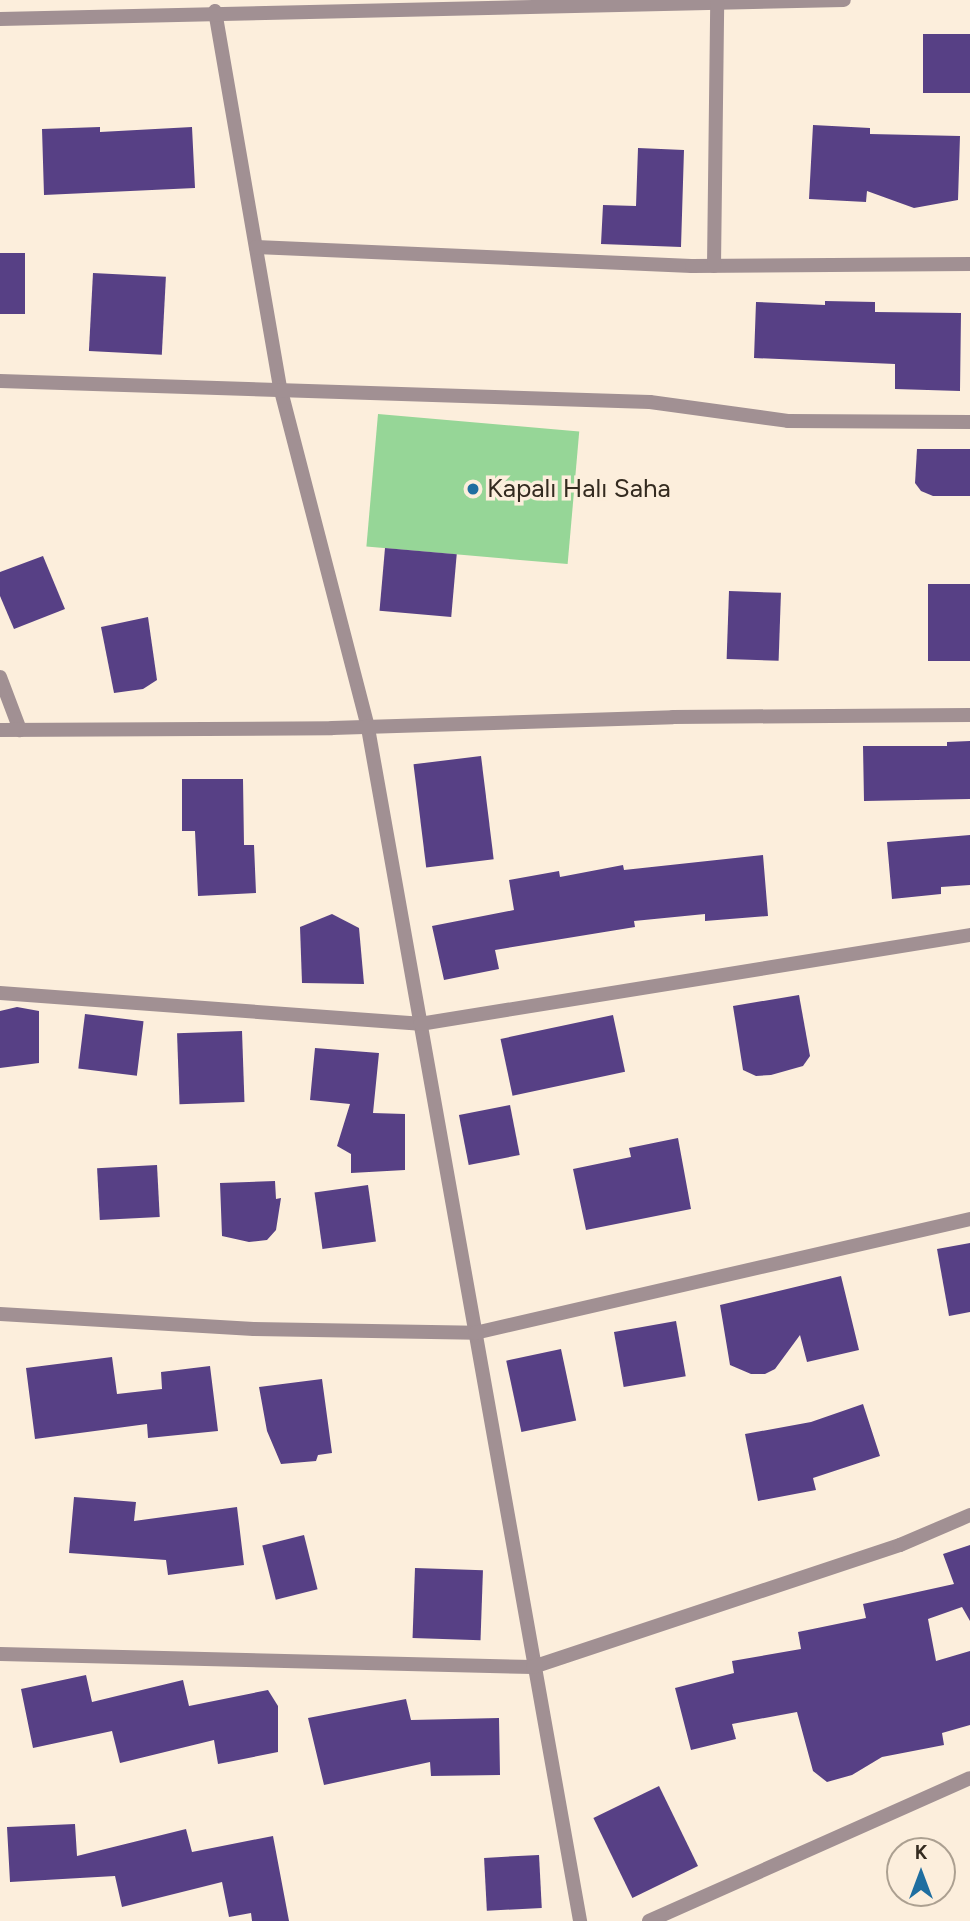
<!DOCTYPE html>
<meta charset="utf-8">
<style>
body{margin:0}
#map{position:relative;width:970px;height:1921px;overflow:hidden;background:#fceedc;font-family:Figtree,sans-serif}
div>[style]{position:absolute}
.green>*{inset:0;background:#96d697;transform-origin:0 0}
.building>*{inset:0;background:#574085;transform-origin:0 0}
.minor>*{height:14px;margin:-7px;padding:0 7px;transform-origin:7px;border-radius:7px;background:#a19093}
.dots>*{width:19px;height:19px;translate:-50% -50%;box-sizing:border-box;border:4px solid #fceedc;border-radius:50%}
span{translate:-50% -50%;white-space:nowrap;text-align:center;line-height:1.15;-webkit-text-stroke:7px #fceedc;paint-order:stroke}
.poi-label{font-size:26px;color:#342b20}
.left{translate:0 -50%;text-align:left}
.north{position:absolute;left:886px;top:1837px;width:70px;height:70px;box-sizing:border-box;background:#fceedc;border:2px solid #aca091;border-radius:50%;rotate:0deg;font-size:19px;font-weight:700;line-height:28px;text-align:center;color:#342b20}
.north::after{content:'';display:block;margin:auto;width:24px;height:32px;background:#1f6ea0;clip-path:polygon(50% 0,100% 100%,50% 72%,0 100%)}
</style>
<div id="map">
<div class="green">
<div style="left:378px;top:414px;width:202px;height:133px;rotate:5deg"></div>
</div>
<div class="building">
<div style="left:923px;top:34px;width:47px;height:59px"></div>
<div style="clip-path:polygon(813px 125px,870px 128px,870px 134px,960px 136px,958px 200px,914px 208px,867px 191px,866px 202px,809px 199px)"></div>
<div style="clip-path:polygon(100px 127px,100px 132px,192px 127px,195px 188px,44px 195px,42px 129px)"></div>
<div style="clip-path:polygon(638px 148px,684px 150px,681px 247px,601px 244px,603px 205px,636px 206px)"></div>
<div style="left:0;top:253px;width:25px;height:61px"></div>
<div style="left:93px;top:273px;width:73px;height:78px;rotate:3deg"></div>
<div style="clip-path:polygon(825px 301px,875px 302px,875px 312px,961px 313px,960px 391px,895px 389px,895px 364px,754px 358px,756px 302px,825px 305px)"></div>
<div style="clip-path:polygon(917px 449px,970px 449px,970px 496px,933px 496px,921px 491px,915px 483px)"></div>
<div style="left:385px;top:548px;width:72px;height:63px;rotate:5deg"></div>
<div style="clip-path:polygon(43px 556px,65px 609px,14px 629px,0 596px,0 572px)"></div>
<div style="left:928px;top:584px;width:42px;height:77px"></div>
<div style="left:729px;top:591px;width:52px;height:68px;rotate:2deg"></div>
<div style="clip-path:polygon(148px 617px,157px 680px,143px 689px,114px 693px,101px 627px)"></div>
<div style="clip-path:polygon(970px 741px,970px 799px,864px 801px,863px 746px,947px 746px,947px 742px)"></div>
<div style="left:481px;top:756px;width:104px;height:68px;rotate:83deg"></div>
<div style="clip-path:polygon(182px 779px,243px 779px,244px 845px,254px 845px,256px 893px,198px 896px,195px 831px,182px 831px)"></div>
<div style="clip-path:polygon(970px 835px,970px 885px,941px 887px,941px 894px,892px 899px,887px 842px)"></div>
<div style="clip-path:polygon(763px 855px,768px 916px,705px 921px,705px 914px,634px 921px,635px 927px,495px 950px,499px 969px,444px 980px,432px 926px,514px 910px,509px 880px,559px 871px,560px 877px,623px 865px,624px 870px)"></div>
<div style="clip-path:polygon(332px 914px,359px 928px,364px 984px,302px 983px,300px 927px)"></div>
<div style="clip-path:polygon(799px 995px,810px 1056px,803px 1066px,771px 1075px,756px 1076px,743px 1070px,733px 1006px)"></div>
<div style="clip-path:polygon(17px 1007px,39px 1011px,39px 1063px,0 1068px,0 1011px)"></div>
<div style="left:85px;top:1014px;width:59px;height:55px;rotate:7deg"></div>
<div style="left:613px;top:1015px;width:58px;height:115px;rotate:78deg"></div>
<div style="left:242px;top:1031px;width:71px;height:65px;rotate:88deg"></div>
<div style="clip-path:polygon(315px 1048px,379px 1053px,373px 1113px,405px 1114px,405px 1170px,351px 1173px,351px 1154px,337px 1146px,350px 1104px,310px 1100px)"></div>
<div style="left:510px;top:1105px;width:51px;height:52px;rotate:79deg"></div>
<div style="clip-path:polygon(678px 1138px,691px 1209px,586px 1230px,573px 1169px,631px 1157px,629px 1148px)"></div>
<div style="left:157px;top:1165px;width:52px;height:60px;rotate:87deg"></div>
<div style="clip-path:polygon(275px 1181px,276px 1199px,281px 1198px,276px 1230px,267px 1240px,249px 1242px,222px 1236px,220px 1183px)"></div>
<div style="left:368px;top:1185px;width:57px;height:54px;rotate:82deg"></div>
<div style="clip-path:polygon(970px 1243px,970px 1312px,949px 1316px,937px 1249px)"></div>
<div style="clip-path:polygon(841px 1276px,859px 1350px,807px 1362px,800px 1335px,775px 1369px,765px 1374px,751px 1374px,730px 1365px,720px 1305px)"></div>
<div style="left:676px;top:1321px;width:56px;height:63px;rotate:80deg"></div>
<div style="left:561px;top:1349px;width:73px;height:56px;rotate:78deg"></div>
<div style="clip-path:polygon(112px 1357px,117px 1394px,162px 1389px,161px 1372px,210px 1366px,218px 1431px,148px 1438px,147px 1424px,35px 1439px,26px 1368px)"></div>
<div style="clip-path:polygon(322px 1379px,332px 1453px,318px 1455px,316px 1461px,281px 1464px,267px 1431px,259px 1387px)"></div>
<div style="clip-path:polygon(863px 1404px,880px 1456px,813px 1478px,816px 1490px,758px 1501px,745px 1434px,811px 1422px)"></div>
<div style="clip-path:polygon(74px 1497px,136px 1502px,134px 1521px,237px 1507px,244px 1565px,168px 1575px,166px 1560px,69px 1553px)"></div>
<div style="left:304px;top:1535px;width:56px;height:43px;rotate:76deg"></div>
<div style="clip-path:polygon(970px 1545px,970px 1621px,962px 1607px,928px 1619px,936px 1661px,970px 1651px,970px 1725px,942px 1733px,944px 1745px,882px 1757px,852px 1775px,827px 1782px,813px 1771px,797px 1712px,732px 1724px,736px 1739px,691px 1750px,675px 1688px,734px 1673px,732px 1661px,801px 1649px,798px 1632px,866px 1618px,863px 1604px,954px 1584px,943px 1554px)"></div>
<div style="left:415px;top:1568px;width:68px;height:70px;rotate:2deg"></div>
<div style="clip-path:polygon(86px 1675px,92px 1702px,183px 1680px,189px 1706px,268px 1690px,278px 1706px,278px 1752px,218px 1764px,214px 1740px,120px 1763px,112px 1731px,33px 1748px,21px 1689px)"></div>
<div style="clip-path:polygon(406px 1699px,411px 1720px,499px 1718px,500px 1775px,431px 1776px,430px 1762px,324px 1785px,308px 1718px)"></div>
<div style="left:659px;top:1786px;width:89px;height:73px;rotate:64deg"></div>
<div style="clip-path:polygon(75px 1824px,77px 1856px,186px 1829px,192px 1852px,273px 1836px,289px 1921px,252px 1921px,251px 1913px,229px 1917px,222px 1882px,122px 1907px,115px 1876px,10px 1882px,7px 1827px)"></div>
<div style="left:539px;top:1855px;width:53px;height:55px;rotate:87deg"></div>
</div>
<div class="minor">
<div style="left:215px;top:11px;width:382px;rotate:80.2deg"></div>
<div style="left:280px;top:387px;width:352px;rotate:75.5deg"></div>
<div style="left:368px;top:728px;width:1212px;rotate:79.92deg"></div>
<div style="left:0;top:19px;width:844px;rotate:-1.29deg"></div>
<div style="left:256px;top:247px;width:436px;rotate:2.5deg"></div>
<div style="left:692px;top:266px;width:278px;rotate:-0.4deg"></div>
<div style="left:714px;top:266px;width:264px;rotate:-89.3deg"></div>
<div style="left:0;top:381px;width:650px;rotate:1.85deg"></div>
<div style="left:650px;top:402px;width:139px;rotate:7.8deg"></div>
<div style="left:788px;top:421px;width:182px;rotate:0.3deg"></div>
<div style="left:0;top:677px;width:57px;rotate:69.3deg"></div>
<div style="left:0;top:730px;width:332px;rotate:-0.3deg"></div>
<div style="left:332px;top:728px;width:341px;rotate:-1.8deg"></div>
<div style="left:673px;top:717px;width:297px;rotate:-0.4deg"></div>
<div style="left:0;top:993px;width:421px;rotate:4.2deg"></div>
<div style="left:420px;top:1024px;width:557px;rotate:-9.19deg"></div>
<div style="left:0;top:1314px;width:254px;rotate:3.4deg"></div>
<div style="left:254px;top:1329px;width:221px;rotate:1deg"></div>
<div style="left:475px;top:1333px;width:508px;rotate:-12.97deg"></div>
<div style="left:0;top:1654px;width:533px;rotate:1.4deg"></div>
<div style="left:533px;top:1667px;width:387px;rotate:-18.4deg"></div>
<div style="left:900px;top:1545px;width:76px;rotate:-23.2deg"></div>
<div style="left:649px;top:1921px;width:351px;rotate:-24deg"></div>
</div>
<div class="dots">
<div style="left:473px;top:489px;background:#1f6ea0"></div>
</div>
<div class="poi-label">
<span class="left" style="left:487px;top:489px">Kapalı Halı Saha</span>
</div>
<div class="north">K</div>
</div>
